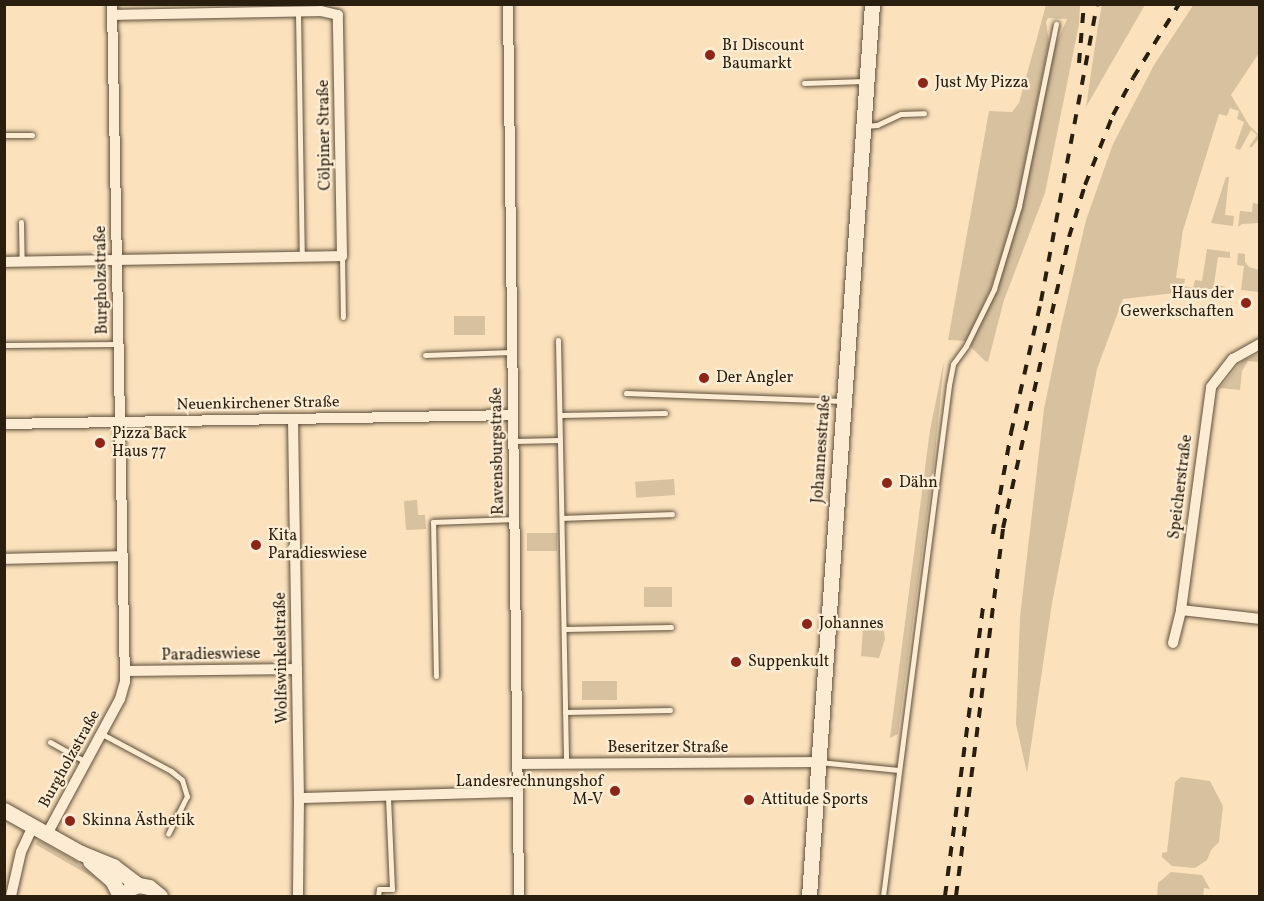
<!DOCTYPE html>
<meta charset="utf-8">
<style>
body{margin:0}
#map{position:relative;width:1264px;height:901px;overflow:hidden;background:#fbe2bd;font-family:Vollkorn,serif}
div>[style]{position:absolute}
.green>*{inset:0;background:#d7c19f;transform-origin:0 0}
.roads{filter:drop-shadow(0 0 2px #5e4f3a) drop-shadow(0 0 2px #5e4f3a)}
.lane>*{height:5px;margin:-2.5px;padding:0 2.5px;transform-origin:2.5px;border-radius:2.5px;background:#fcecd4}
.street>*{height:10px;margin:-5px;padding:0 5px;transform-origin:5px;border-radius:5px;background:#fcecd4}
.secondary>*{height:15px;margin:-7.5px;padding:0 7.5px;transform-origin:7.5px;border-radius:7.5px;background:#fcecd4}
.rail>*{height:4px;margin-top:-2px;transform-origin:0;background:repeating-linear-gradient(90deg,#2a1e0e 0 10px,transparent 0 20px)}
.dots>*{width:16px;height:16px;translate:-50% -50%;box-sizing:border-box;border:3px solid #fcecd4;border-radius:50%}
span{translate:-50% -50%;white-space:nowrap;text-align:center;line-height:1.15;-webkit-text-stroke:4.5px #fcecd4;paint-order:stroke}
.poi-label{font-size:16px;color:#2a1e0e}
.left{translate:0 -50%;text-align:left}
.right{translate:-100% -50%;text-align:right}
.street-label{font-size:16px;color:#2a1e0e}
.frame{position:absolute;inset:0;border:6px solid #2a1e0e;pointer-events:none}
</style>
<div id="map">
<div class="green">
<div style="clip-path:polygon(1102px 4px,1145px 5px,1086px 107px,1098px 26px)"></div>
<div style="clip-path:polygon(1194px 4px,1259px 5px,1259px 53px,1231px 95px,1249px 125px,1259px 135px,1259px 138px,1252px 147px,1249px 147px,1257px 135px,1251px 130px,1240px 150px,1235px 148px,1244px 122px,1237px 119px,1239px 111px,1230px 108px,1227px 116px,1219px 114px,1183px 230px,1176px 278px,1185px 279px,1184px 286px,1193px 288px,1195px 280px,1202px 281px,1207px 249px,1230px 252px,1230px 258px,1218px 257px,1214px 284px,1226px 287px,1123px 299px,1097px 369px,1052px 603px,1027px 773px,1016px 724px,1020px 617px,1044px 409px,1061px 327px,1086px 220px,1113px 144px,1154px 65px)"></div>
<div style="clip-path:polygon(1046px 5px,1080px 5px,1079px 24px,1045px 193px,1004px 300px,988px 362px,985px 361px,970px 346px,996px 290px,1037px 133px,1055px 46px,1067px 19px,1048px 18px,1046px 22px,1049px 42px,1016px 208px,991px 288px,967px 341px,948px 340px,989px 111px,1012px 112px,1019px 103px)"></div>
<div style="clip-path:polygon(1226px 177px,1229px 177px,1225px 215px,1234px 216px,1233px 226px,1211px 223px)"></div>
<div style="clip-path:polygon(1253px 203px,1258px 204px,1259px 223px,1242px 224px,1238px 227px,1240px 211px,1252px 212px)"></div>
<div style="clip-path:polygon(1238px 253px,1245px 254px,1245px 262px,1249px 267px,1259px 270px,1259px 292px,1241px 290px,1244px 266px,1237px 265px)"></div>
<div style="left:454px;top:316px;width:31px;height:19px"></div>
<div style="clip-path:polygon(1259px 354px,1259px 362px,1248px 361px,1242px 371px,1240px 390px,1220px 388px,1243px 360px)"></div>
<div style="clip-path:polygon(944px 361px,934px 464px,898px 734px,890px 738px,930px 430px)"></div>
<div style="left:674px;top:479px;width:16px;height:39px;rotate:86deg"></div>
<div style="clip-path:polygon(417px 500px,418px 515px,425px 515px,426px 529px,406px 530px,404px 501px)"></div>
<div style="left:557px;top:533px;width:18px;height:30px;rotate:90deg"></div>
<div style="left:644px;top:587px;width:28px;height:20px"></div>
<div style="clip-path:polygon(863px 629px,884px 631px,885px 639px,879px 658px,861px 656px)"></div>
<div style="left:582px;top:681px;width:35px;height:19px"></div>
<div style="clip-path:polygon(1181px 777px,1210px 781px,1223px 806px,1219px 842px,1211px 850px,1207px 860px,1195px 868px,1172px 866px,1162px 857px,1162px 853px,1167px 852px,1175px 782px)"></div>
<div style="clip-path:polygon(38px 840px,76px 861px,99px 881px,35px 844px)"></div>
<div style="clip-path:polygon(1171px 872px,1202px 875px,1210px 889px,1204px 888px,1203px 896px,1157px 896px,1158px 883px)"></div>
</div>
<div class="roads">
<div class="lane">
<div style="left:298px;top:12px;width:245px;rotate:89.1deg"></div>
<div style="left:804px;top:83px;width:61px;rotate:-1.9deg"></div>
<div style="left:865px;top:126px;width:12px;rotate:-5deg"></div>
<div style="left:877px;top:125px;width:26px;rotate:-25deg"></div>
<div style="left:901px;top:114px;width:23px;rotate:-2deg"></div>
<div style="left:4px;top:135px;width:28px"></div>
<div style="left:21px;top:222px;width:39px;rotate:89deg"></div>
<div style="left:342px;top:256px;width:61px;rotate:89.1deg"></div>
<div style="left:558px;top:340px;width:424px;rotate:88.9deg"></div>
<div style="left:4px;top:345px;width:114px;rotate:-0.5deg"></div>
<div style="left:425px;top:355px;width:87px;rotate:-2deg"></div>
<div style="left:626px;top:393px;width:217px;rotate:2.1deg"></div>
<div style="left:560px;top:415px;width:105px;rotate:-1.1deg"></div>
<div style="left:514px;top:441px;width:46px;rotate:-1.2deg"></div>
<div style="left:562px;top:518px;width:110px;rotate:-2.1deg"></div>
<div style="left:564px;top:629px;width:107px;rotate:-1.1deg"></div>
<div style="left:436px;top:676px;width:154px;rotate:-91.1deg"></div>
<div style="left:433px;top:522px;width:81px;rotate:-2.1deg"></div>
<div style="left:565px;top:712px;width:105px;rotate:-1.1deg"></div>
<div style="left:102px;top:734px;width:78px;rotate:28.2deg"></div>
<div style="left:171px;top:771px;width:14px;rotate:39deg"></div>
<div style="left:182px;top:780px;width:17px;rotate:73deg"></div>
<div style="left:187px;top:796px;width:42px;rotate:116.6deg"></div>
<div style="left:50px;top:742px;width:41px;rotate:29.1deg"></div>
<div style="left:819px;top:762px;width:80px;rotate:5.7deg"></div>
<div style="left:378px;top:896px;width:7px;rotate:-82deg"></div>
<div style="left:379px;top:889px;width:13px"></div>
<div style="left:392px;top:889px;width:92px;rotate:-92.5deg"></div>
<div style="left:883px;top:896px;width:515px;rotate:-82.64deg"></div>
<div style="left:949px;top:385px;width:21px;rotate:-79deg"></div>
<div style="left:953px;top:364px;width:22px;rotate:-54deg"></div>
<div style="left:966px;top:346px;width:64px;rotate:-63.8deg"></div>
<div style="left:994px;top:289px;width:87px;rotate:-73.2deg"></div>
<div style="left:1019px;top:206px;width:186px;rotate:-78.5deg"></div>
</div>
<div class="street">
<div style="left:508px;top:4px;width:892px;rotate:89.29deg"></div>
<div style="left:4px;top:262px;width:338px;rotate:-1deg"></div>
<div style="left:342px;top:256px;width:241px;rotate:-91deg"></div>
<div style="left:338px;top:15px;width:18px;rotate:-167deg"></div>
<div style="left:320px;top:11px;width:208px;rotate:178.9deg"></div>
<div style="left:293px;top:419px;width:379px;rotate:89.1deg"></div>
<div style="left:299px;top:798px;width:98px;rotate:90.6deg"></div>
<div style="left:4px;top:424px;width:509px;rotate:-1.01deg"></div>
<div style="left:4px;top:559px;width:119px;rotate:-1.4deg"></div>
<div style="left:1181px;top:610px;width:80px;rotate:6.5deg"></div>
<div style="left:1173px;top:643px;width:34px;rotate:-76deg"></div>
<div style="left:1181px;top:610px;width:225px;rotate:-82.3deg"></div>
<div style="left:1211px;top:387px;width:36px;rotate:-52deg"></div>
<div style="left:1233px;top:359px;width:31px;rotate:-29deg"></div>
<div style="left:125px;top:671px;width:172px;rotate:-0.7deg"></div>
<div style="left:518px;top:764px;width:299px;rotate:-0.4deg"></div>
<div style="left:299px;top:798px;width:219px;rotate:-1.6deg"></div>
<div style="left:47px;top:834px;width:153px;rotate:-61.6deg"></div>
<div style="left:120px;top:699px;width:18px;rotate:-74deg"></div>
<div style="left:125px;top:682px;width:678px;rotate:-91.1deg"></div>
<div style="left:11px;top:896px;width:45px;rotate:-77.2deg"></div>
<div style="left:21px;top:852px;width:29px;rotate:-65deg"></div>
</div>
<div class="secondary">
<div style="left:4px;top:810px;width:88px;rotate:29.2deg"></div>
<div style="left:81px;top:853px;width:35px;rotate:22deg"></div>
<div style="left:113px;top:866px;width:31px;rotate:37deg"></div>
<div style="left:90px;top:861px;width:29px;rotate:41deg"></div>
<div style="left:112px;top:880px;width:18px;rotate:63deg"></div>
<div style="left:129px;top:889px;width:10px;rotate:-24deg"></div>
<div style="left:138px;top:885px;width:11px;rotate:10deg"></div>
<div style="left:149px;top:887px;width:14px;rotate:39deg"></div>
<div style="left:809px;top:896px;width:894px;rotate:-85.96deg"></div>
</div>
</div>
<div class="rail">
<div style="left:1079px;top:63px;width:59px;rotate:-85.2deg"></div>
<div style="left:993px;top:534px;width:103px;rotate:-79.9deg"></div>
<div style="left:1011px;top:433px;width:135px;rotate:-77.2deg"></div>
<div style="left:1041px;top:301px;width:302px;rotate:-79.3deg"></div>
<div style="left:945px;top:896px;width:292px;rotate:-82.5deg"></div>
<div style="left:956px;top:896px;width:371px;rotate:-82.7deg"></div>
<div style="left:1003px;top:528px;width:298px;rotate:-77.2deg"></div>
<div style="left:1069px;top:237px;width:54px;rotate:-72.9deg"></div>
<div style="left:1085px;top:185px;width:75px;rotate:-68.2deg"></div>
<div style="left:1113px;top:115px;width:42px;rotate:-61.6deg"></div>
<div style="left:1133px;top:78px;width:87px;rotate:-58.1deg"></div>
</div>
<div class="dots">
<div style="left:710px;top:55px;background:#8f2418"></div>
<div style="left:923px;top:83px;background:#8f2418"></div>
<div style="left:1246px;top:303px;background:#8f2418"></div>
<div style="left:704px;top:378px;background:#8f2418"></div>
<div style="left:100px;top:443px;background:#8f2418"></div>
<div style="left:887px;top:483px;background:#8f2418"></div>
<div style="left:256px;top:545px;background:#8f2418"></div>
<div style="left:807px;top:624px;background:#8f2418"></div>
<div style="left:736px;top:662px;background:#8f2418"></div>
<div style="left:615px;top:791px;background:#8f2418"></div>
<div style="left:749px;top:800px;background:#8f2418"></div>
<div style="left:70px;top:821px;background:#8f2418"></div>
</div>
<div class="poi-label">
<span class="left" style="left:722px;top:55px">B1 Discount<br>Baumarkt</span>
<span class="left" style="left:935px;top:83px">Just My Pizza</span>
<span class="right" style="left:1234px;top:303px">Haus der<br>Gewerkschaften</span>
<span class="left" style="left:716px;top:378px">Der Angler</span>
<span class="left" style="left:112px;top:443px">Pizza Back<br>Haus 77</span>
<span class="left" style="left:899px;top:483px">Dähn</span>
<span class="left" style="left:268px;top:545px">Kita<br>Paradieswiese</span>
<span class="left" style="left:819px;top:624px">Johannes</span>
<span class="left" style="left:748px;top:662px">Suppenkult</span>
<span class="right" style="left:603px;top:791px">Landesrechnungshof<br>M-V</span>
<span class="left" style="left:761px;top:800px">Attitude Sports</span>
<span class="left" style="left:82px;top:821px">Skinna Ästhetik</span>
</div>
<div class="street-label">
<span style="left:325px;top:135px;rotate:-91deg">Cölpiner Straße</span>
<span style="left:102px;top:280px;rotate:-91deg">Burgholzstraße</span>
<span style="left:258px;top:404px;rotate:-1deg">Neuenkirchener Straße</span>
<span style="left:822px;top:449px;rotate:-86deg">Johannesstraße</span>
<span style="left:498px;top:451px;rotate:-91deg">Ravensburgstraße</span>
<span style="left:1181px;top:487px;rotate:-83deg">Speicherstraße</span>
<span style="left:211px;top:655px;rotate:-1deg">Paradieswiese</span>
<span style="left:282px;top:658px;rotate:-91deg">Wolfswinkelstraße</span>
<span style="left:668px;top:748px">Beseritzer Straße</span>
<span style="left:70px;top:759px;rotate:-61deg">Burgholzstraße</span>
</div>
<div class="frame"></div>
</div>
